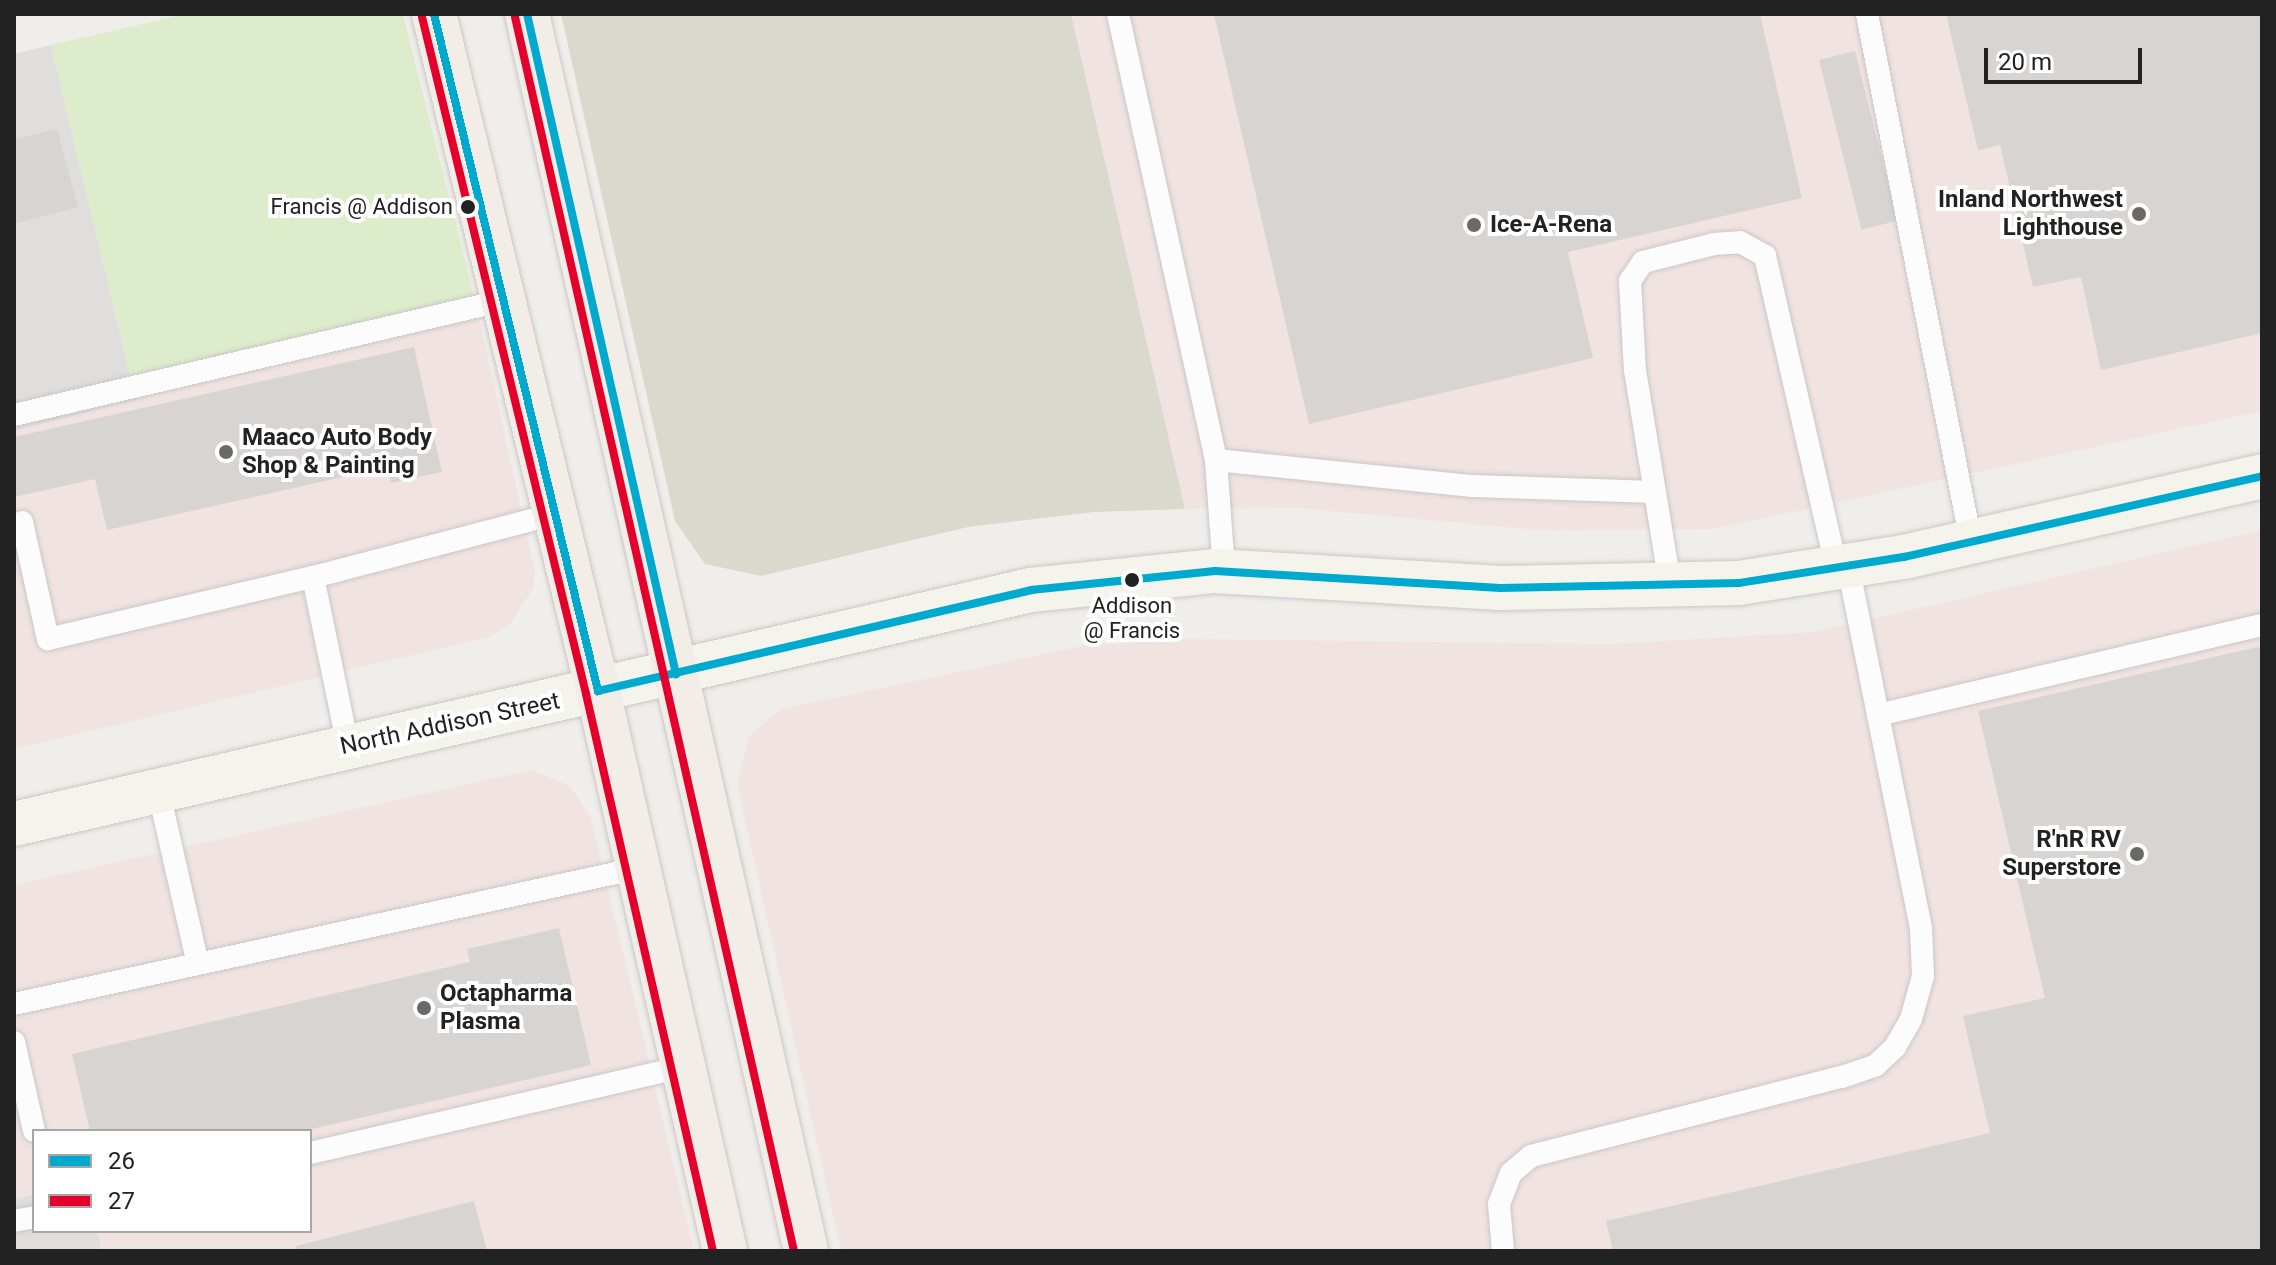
<!DOCTYPE html>
<style>
body{margin:0}
#map{position:relative;width:2276px;height:1265px;overflow:hidden;background:#f0eeeb;font-family:Roboto,sans-serif}
div>[style]{position:absolute}
.residential>*{inset:0;background:#dfdedc}
.commercial>*{inset:0;background:#f1e3e1}
.construction>*{inset:0;background:#d9d9cd}
.grass>*{inset:0;background:#ddeccb}
.building>*{inset:0;background:#d7d4d2;transform-origin:0 0}
.roads{filter:drop-shadow(0 0 2px #c9c8c7) drop-shadow(0 0 2px #c9c8c7)}
.lane>*{height:22px;margin:-11px;padding:0 11px;transform-origin:11px;border-radius:11px;background:#fdfcfc}
.secondary>*{height:44px;margin:-22px;padding:0 22px;transform-origin:22px;border-radius:22px;background:#f4f4ed}
.primary>*{height:44px;margin:-22px;padding:0 22px;transform-origin:22px;border-radius:22px;background:#f3ede7}
.bus-1>*{height:8px;margin:-4px;padding:0 4px;transform-origin:4px;border-radius:4px;background:#00a9ce}
.bus-2>*{height:8px;margin:-4px;padding:0 4px;transform-origin:4px;border-radius:4px;background:#e4002b}
.dots>*{width:22px;height:22px;translate:-50% -50%;box-sizing:border-box;border:4px solid #fff;border-radius:50%}
span{translate:-50% -50%;white-space:nowrap;text-align:center;line-height:1.15;-webkit-text-stroke:8px #fff;paint-order:stroke}
.bus-label{font-size:22px;color:#222}
.right{translate:-100% -50%;text-align:right}
.poi-label{font-size:24px;color:#222;font-weight:700}
.left{translate:0 -50%;text-align:left}
.street-label{font-size:24px;color:#222}
.frame{position:absolute;inset:0;border:16px solid #222;pointer-events:none}
.legend{position:absolute;left:32px;top:1129px;width:280px;height:104px;box-sizing:border-box;background:#fff;border:2px solid #a7a7a7;margin:0;padding:10px 14px;list-style:none;font-size:24px;color:#222}
.legend li{display:flex;align-items:center;gap:16px;height:40px}
.legend b{width:40px;border:2px solid #a7a7a7}
.scale{position:absolute;left:1984px;top:48px;width:158px;height:36px;box-sizing:border-box;border:4px solid #222;border-top:0;padding-left:10px;font-size:24px;line-height:28px;white-space:nowrap;color:#222;-webkit-text-stroke:6px #fff;paint-order:stroke}
</style>
<div id="map">
<div class="residential">
<div style="clip-path:polygon(51px 45px,136px 400px,14px 431px,14px 54px)"></div>
<div style="clip-path:polygon(34px 1194px,34px 1231px,97px 1231px,102px 1251px,14px 1251px,14px 1199px)"></div>
</div>
<div class="commercial">
<div style="clip-path:polygon(1071px 14px,2262px 14px,2262px 411px,1713px 529px,1538px 530px,1297px 508px,1185px 509px)"></div>
<div style="clip-path:polygon(478px 312px,535px 572px,534px 587px,509px 625px,489px 637px,14px 749px,14px 431px)"></div>
<div style="clip-path:polygon(2262px 530px,2262px 1251px,841px 1251px,737px 784px,749px 736px,781px 709px,1082px 646px,1178px 639px,1611px 644px,1814px 632px)"></div>
<div style="clip-path:polygon(531px 770px,570px 786px,591px 818px,694px 1251px,102px 1251px,97px 1231px,310px 1231px,310px 1131px,34px 1131px,34px 1194px,14px 1199px,14px 885px)"></div>
</div>
<div class="construction">
<div style="clip-path:polygon(561px 14px,1071px 14px,1185px 509px,1094px 512px,968px 527px,761px 576px,705px 564px,675px 521px)"></div>
</div>
<div class="grass">
<div style="clip-path:polygon(186px 14px,403px 14px,478px 312px,136px 400px,51px 45px)"></div>
</div>
<div class="building">
<div style="clip-path:polygon(1214px 14px,1760px 14px,1802px 198px,1568px 252px,1593px 358px,1309px 424px)"></div>
<div style="clip-path:polygon(1946px 14px,2262px 14px,2262px 333px,2101px 370px,2081px 277px,2033px 287px,2000px 145px,1978px 150px)"></div>
<div style="left:1855px;top:51px;width:175px;height:37px;rotate:76deg"></div>
<div style="clip-path:polygon(57px 129px,78px 207px,14px 224px,14px 140px)"></div>
<div style="clip-path:polygon(414px 347px,442px 472px,391px 483px,387px 467px,107px 530px,95px 479px,14px 497px,14px 437px)"></div>
<div style="clip-path:polygon(2262px 646px,2262px 1251px,1613px 1251px,1606px 1221px,1990px 1133px,1963px 1016px,2045px 998px,1978px 711px)"></div>
<div style="clip-path:polygon(559px 928px,591px 1065px,303px 1131px,90px 1131px,72px 1054px,470px 962px,467px 949px)"></div>
<div style="clip-path:polygon(474px 1201px,487px 1251px,297px 1251px,296px 1246px)"></div>
</div>
<div class="roads">
<div class="lane">
<div style="left:1118px;top:14px;width:457px;rotate:77.6deg"></div>
<div style="left:1216px;top:460px;width:111px;rotate:85.9deg"></div>
<div style="left:1867px;top:14px;width:538px;rotate:78.86deg"></div>
<div style="left:14px;top:415px;width:504px;rotate:-13.18deg"></div>
<div style="left:1216px;top:460px;width:258px;rotate:5.8deg"></div>
<div style="left:1473px;top:486px;width:182px;rotate:1.9deg"></div>
<div style="left:22px;top:522px;width:120px;rotate:77.5deg"></div>
<div style="left:48px;top:639px;width:272px;rotate:-13.2deg"></div>
<div style="left:313px;top:577px;width:173px;rotate:78.3deg"></div>
<div style="left:313px;top:577px;width:250px;rotate:-14.6deg"></div>
<div style="left:1670px;top:584px;width:216px;rotate:-99.3deg"></div>
<div style="left:1635px;top:371px;width:90px;rotate:-93.2deg"></div>
<div style="left:1630px;top:281px;width:23px;rotate:-56deg"></div>
<div style="left:1643px;top:262px;width:73px;rotate:-14.2deg"></div>
<div style="left:1714px;top:244px;width:26px;rotate:-4deg"></div>
<div style="left:1740px;top:242px;width:29px;rotate:29deg"></div>
<div style="left:1765px;top:256px;width:319px;rotate:77.1deg"></div>
<div style="left:1878px;top:715px;width:394px;rotate:-13.2deg"></div>
<div style="left:159px;top:793px;width:175px;rotate:77.2deg"></div>
<div style="left:14px;top:1004px;width:640px;rotate:-12.28deg"></div>
<div style="left:14px;top:1042px;width:91px;rotate:77.3deg"></div>
<div style="left:310px;top:1153px;width:383px;rotate:-13deg"></div>
<div style="left:14px;top:1221px;width:20px;rotate:-11deg"></div>
<div style="left:1503px;top:1251px;width:47px;rotate:-94.9deg"></div>
<div style="left:1499px;top:1204px;width:33px;rotate:-69deg"></div>
<div style="left:1511px;top:1173px;width:26px;rotate:-40deg"></div>
<div style="left:1531px;top:1156px;width:321px;rotate:-14.3deg"></div>
<div style="left:1842px;top:1077px;width:36px;rotate:-19deg"></div>
<div style="left:1876px;top:1065px;width:26px;rotate:-43deg"></div>
<div style="left:1895px;top:1047px;width:32px;rotate:-60deg"></div>
<div style="left:1911px;top:1019px;width:45px;rotate:-74.4deg"></div>
<div style="left:1923px;top:976px;width:48px;rotate:-92.4deg"></div>
<div style="left:1921px;top:928px;width:369px;rotate:-101.4deg"></div>
</div>
<div class="secondary">
<div style="left:14px;top:824px;width:1044px;rotate:-12.96deg"></div>
<div style="left:1031px;top:590px;width:185px;rotate:-5.9deg"></div>
<div style="left:1215px;top:571px;width:286px;rotate:3.4deg"></div>
<div style="left:1500px;top:588px;width:239px;rotate:-1.2deg"></div>
<div style="left:1739px;top:583px;width:167px;rotate:-9deg"></div>
<div style="left:1904px;top:557px;width:367px;rotate:-12.7deg"></div>
</div>
<div class="primary">
<div style="left:434px;top:14px;width:697px;rotate:76.38deg"></div>
<div style="left:598px;top:691px;width:574px;rotate:77.22deg"></div>
<div style="left:527px;top:14px;width:1268px;rotate:77.29deg"></div>
</div>
</div>
<div class="bus-1">
<div style="left:434px;top:14px;width:697px;rotate:76.38deg"></div>
<div style="left:598px;top:691px;width:445px;rotate:-13.1deg"></div>
<div style="left:1031px;top:590px;width:185px;rotate:-5.9deg"></div>
<div style="left:1215px;top:571px;width:286px;rotate:3.4deg"></div>
<div style="left:1500px;top:588px;width:239px;rotate:-1.2deg"></div>
<div style="left:1739px;top:583px;width:167px;rotate:-9deg"></div>
<div style="left:1904px;top:557px;width:367px;rotate:-12.7deg"></div>
<div style="left:527px;top:14px;width:677px;rotate:77.28deg"></div>
</div>
<div class="bus-2">
<div style="left:422px;top:17px;width:697px;rotate:76.38deg"></div>
<div style="left:586px;top:694px;width:571px;rotate:77.16deg"></div>
<div style="left:515px;top:17px;width:1265px;rotate:77.26deg"></div>
</div>
<div class="dots">
<div style="left:468px;top:207px;background:#222"></div>
<div style="left:2139px;top:214px;background:#6a6968"></div>
<div style="left:1474px;top:225px;background:#6a6968"></div>
<div style="left:226px;top:452px;background:#6a6968"></div>
<div style="left:1132px;top:580px;background:#222"></div>
<div style="left:2137px;top:854px;background:#6a6968"></div>
<div style="left:424px;top:1008px;background:#6a6968"></div>
</div>
<div class="bus-label">
<span class="right" style="left:453px;top:207px">Francis @ Addison</span>
<span style="left:1132px;top:618px">Addison<br>@ Francis</span>
</div>
<div class="poi-label">
<span class="right" style="left:2123px;top:214px">Inland Northwest<br>Lighthouse</span>
<span class="left" style="left:1490px;top:225px">Ice-A-Rena</span>
<span class="left" style="left:242px;top:452px">Maaco Auto Body<br>Shop &amp; Painting</span>
<span class="right" style="left:2121px;top:854px">R'nR RV<br>Superstore</span>
<span class="left" style="left:440px;top:1008px">Octapharma<br>Plasma</span>
</div>
<div class="street-label">
<span style="left:450px;top:724px;rotate:-12deg">North Addison Street</span>
</div>
<div class="frame"></div>
<ul class="legend">
<li><b style="height:10px;background:#00a9ce"></b>26</li>
<li><b style="height:10px;background:#e4002b"></b>27</li>
</ul>
<div class="scale">20 m</div>
</div>
